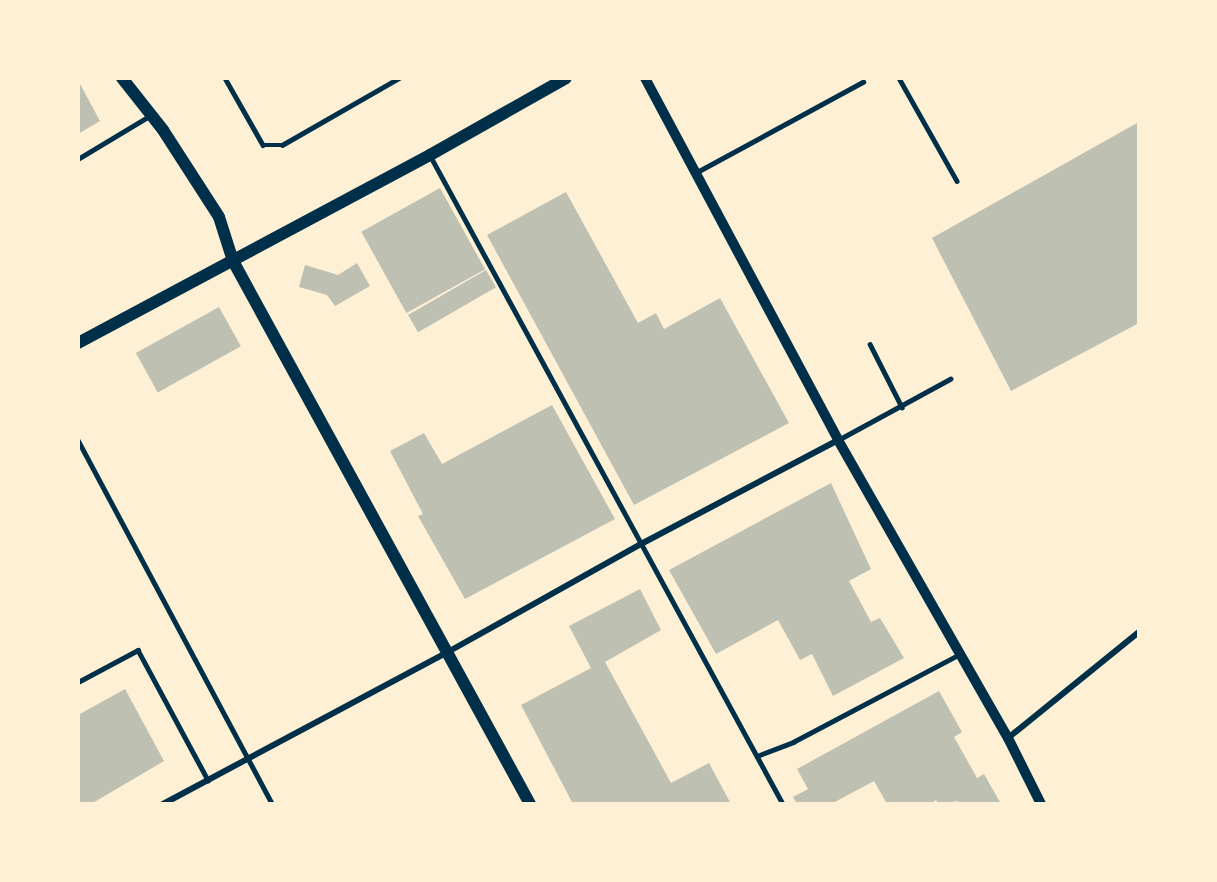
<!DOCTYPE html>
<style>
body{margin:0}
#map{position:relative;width:1217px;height:882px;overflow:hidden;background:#fdf0d5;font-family:"Alegreya Sans",sans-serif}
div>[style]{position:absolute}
.building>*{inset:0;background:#bec0b2;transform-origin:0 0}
.service>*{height:4.5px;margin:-2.25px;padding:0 2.25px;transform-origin:2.25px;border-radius:2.25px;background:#003049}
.minor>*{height:6px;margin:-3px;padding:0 3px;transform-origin:3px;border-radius:3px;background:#003049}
.tertiary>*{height:10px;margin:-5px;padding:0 5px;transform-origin:5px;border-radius:5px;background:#003049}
.secondary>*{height:12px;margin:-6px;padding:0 6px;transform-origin:6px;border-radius:6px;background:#003049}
span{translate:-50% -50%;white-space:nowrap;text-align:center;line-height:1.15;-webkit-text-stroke:6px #fdf0d5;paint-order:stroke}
.frame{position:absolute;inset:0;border:80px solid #fdf0d5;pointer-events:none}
</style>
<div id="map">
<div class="building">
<div style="clip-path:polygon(80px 84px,100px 121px,78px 134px,78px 85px)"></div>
<div style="clip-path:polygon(1137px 123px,1139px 128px,1139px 323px,1011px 391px,932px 238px)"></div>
<div style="left:440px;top:188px;width:93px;height:90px;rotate:61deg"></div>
<div style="clip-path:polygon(566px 192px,638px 323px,656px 313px,664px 329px,720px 298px,789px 423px,634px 505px,487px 235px)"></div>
<div style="clip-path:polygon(357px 263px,370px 286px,335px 306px,327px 295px,299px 287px,305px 265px,338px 275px)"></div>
<div style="left:486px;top:270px;width:20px;height:90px;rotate:60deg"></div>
<div style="left:219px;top:307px;width:45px;height:95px;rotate:61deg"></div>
<div style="clip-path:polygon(552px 405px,615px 519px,465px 599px,418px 516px,423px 514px,390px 451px,424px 433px,442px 464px)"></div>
<div style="clip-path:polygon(831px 483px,871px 569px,849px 581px,871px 622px,880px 618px,904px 658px,833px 696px,812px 654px,800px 660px,778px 620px,716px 654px,669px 570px)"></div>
<div style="clip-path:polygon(640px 589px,661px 630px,605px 662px,671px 783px,709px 763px,731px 804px,573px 804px,521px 705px,591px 668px,569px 626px)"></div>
<div style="clip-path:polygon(125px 689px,164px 761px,91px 804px,78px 804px,78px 715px)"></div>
<div style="clip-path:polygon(939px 691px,962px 732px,954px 737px,977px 778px,984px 774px,1001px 804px,959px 804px,958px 801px,938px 804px,936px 800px,930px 804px,887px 804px,874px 781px,831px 804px,797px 804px,793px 797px,808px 789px,797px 769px)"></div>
</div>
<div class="service">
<div style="left:225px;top:78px;width:77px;rotate:60.4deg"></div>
<div style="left:263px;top:145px;width:19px"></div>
<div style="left:282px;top:145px;width:135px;rotate:-29.8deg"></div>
<div style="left:899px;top:78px;width:118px;rotate:60.6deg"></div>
<div style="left:431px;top:157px;width:737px;rotate:61.45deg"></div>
<div style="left:78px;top:159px;width:85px;rotate:-31.1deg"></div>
<div style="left:697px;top:172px;width:189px;rotate:-28.5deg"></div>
<div style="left:870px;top:344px;width:71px;rotate:63.1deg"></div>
<div style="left:78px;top:440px;width:412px;rotate:61.9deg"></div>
<div style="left:838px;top:440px;width:128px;rotate:-28.6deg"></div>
<div style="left:78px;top:682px;width:68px;rotate:-28.1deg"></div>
<div style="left:138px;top:650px;width:148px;rotate:61.7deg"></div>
<div style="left:757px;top:756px;width:39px;rotate:-21deg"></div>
<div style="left:793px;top:742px;width:189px;rotate:-27.8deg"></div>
</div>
<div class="minor">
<div style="left:1008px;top:738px;width:169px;rotate:-39deg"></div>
<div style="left:163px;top:804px;width:321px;rotate:-28.1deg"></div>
<div style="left:446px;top:653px;width:223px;rotate:-29.2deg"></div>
<div style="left:641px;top:544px;width:223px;rotate:-27.8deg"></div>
</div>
<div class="tertiary">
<div style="left:645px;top:78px;width:410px;rotate:61.9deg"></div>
<div style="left:838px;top:440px;width:343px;rotate:60.3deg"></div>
<div style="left:1008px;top:738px;width:74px;rotate:63.4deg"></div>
</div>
<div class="secondary">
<div style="left:122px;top:78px;width:66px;rotate:51.7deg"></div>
<div style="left:163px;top:130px;width:103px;rotate:57.2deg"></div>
<div style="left:219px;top:217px;width:46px;rotate:72.3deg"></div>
<div style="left:233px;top:261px;width:619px;rotate:61.32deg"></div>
<div style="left:78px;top:343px;width:399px;rotate:-28.1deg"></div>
<div style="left:430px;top:155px;width:156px;rotate:-29.5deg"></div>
</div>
<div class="frame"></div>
</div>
